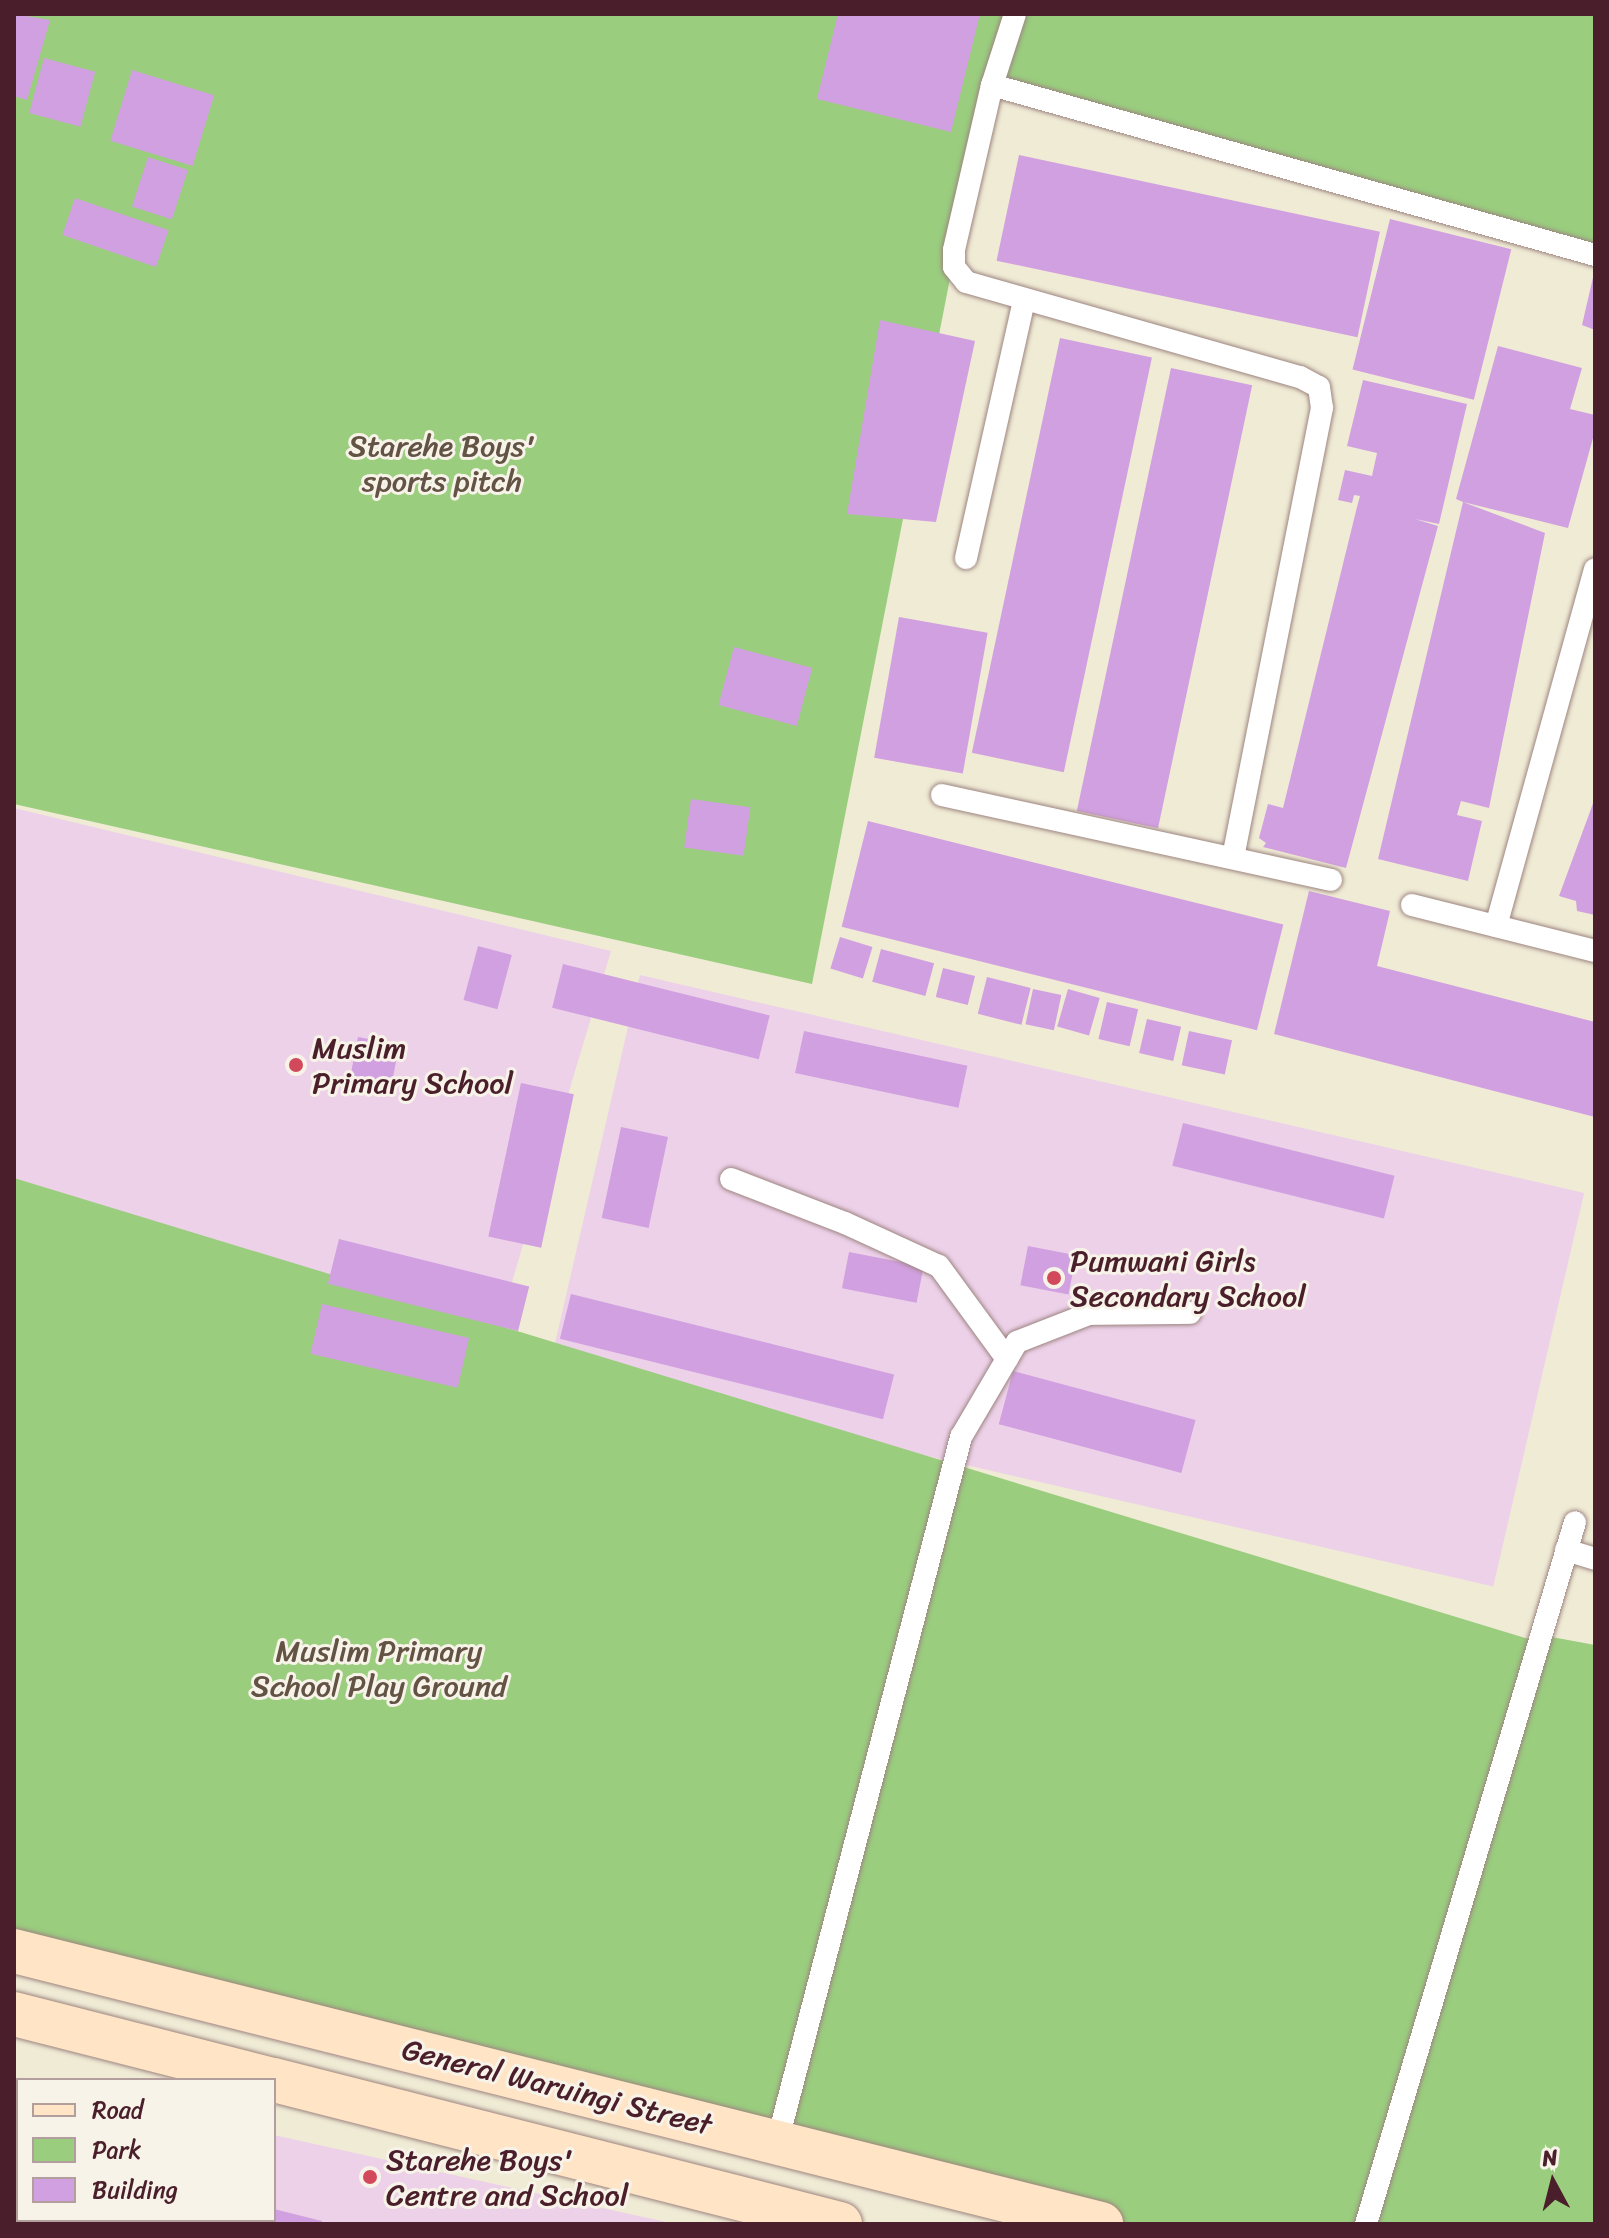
<!DOCTYPE html>
<style>
body{margin:0}
#map{position:relative;width:1609px;height:2238px;overflow:hidden;background:#f0ebd5;font-family:Sriracha,sans-serif}
div>[style]{position:absolute}
.built>*{inset:0;background:#edd1e9;transform-origin:0 0}
.green>*{inset:0;background:#9acd7e}
.building>*{inset:0;background:#d1a0e0;transform-origin:0 0}
.roads{filter:drop-shadow(0 0 2px #9d8580) drop-shadow(0 0 2px #9d8580)}
.lane>*{height:22px;margin:-11px;padding:0 11px;transform-origin:11px;border-radius:11px;background:#fff}
.secondary>*{height:44px;margin:-22px;padding:0 22px;transform-origin:22px;border-radius:22px;background:#ffe4c6}
.dots>*{width:22px;height:22px;translate:-50% -50%;box-sizing:border-box;border:4px solid #f7f3e8;border-radius:50%}
span{translate:-50% -50%;white-space:nowrap;text-align:center;line-height:1.15;-webkit-text-stroke:6px #f7f3e8;paint-order:stroke}
.park-label{font-size:30px;color:#625344}
.poi-label{font-size:30px;color:#4a1f2b}
.left{translate:0 -50%;text-align:left}
.street-label{font-size:30px;color:#4a1f2b}
.frame{position:absolute;inset:0;border:16px solid #4a1f2b;pointer-events:none}
.legend{position:absolute;left:16px;top:2078px;width:260px;height:144px;box-sizing:border-box;background:#f7f3e8;border:2px solid #b29e9c;margin:0;padding:10px 14px;list-style:none;font-size:24px;color:#4a1f2b}
.legend li{display:flex;align-items:center;gap:16px;height:40px}
.legend b{width:40px;border:2px solid #b29e9c}
.north{position:absolute;left:1513px;top:2142px;width:80px;height:80px;-webkit-text-stroke:6px #f7f3e8;paint-order:stroke;rotate:353deg;font-size:22px;font-weight:700;line-height:32px;text-align:center;color:#4a1f2b}
.north::after{content:'';display:block;margin:auto;width:28px;height:36px;background:#4a1f2b;clip-path:polygon(50% 0,100% 100%,50% 72%,0 100%)}
</style>
<div id="map">
<div class="built">
<div style="clip-path:polygon(14px 808px,611px 951px,497px 1332px,14px 1178px)"></div>
<div style="left:640px;top:975px;width:969px;height:404px;rotate:13deg"></div>
<div style="clip-path:polygon(14px 2077px,27px 2080px,18px 2080px,18px 2220px,274px 2220px,274px 2135px,675px 2224px,14px 2224px)"></div>
</div>
<div class="green">
<div style="clip-path:polygon(14px 14px,1595px 14px,1595px 259px,996px 87px,972px 166px,812px 984px,14px 804px)"></div>
<div style="clip-path:polygon(14px 1178px,1532px 1640px,1541px 1635px,1595px 1645px,1595px 2224px,1101px 2224px,14px 1951px)"></div>
</div>
<div class="building">
<div style="clip-path:polygon(14px 14px,50px 20px,27px 100px,14px 96px)"></div>
<div style="clip-path:polygon(838px 14px,980px 14px,951px 132px,817px 99px)"></div>
<div style="left:44px;top:58px;width:53px;height:57px;rotate:15deg"></div>
<div style="left:132px;top:70px;width:86px;height:74px;rotate:17deg"></div>
<div style="left:1019px;top:155px;width:369px;height:108px;rotate:12deg"></div>
<div style="left:148px;top:157px;width:42px;height:52px;rotate:18deg"></div>
<div style="left:75px;top:198px;width:99px;height:39px;rotate:19deg"></div>
<div style="left:1390px;top:219px;width:125px;height:155px;rotate:14deg"></div>
<div style="clip-path:polygon(1594px 273px,1595px 274px,1595px 330px,1582px 325px)"></div>
<div style="clip-path:polygon(880px 320px,975px 341px,936px 522px,847px 514px)"></div>
<div style="left:1060px;top:338px;width:94px;height:424px;rotate:12deg"></div>
<div style="clip-path:polygon(1498px 346px,1582px 368px,1570px 409px,1595px 415px,1595px 431px,1568px 528px,1463px 502px,1545px 533px,1489px 808px,1461px 801px,1457px 815px,1482px 821px,1468px 881px,1378px 859px,1463px 502px,1456px 499px)"></div>
<div style="left:1171px;top:368px;width:83px;height:453px;rotate:12deg"></div>
<div style="clip-path:polygon(1363px 380px,1467px 404px,1439px 524px,1415px 519px,1438px 526px,1346px 868px,1263px 847px,1266px 843px,1259px 838px,1268px 804px,1283px 808px,1357px 507px,1360px 496px,1354px 495px,1352px 503px,1338px 500px,1345px 470px,1372px 476px,1377px 453px,1347px 446px)"></div>
<div style="left:899px;top:617px;width:90px;height:143px;rotate:10deg"></div>
<div style="left:734px;top:647px;width:81px;height:60px;rotate:15deg"></div>
<div style="clip-path:polygon(1595px 798px,1595px 915px,1577px 911px,1576px 901px,1559px 896px)"></div>
<div style="left:691px;top:799px;width:60px;height:49px;rotate:8deg"></div>
<div style="left:868px;top:821px;width:428px;height:109px;rotate:14deg"></div>
<div style="clip-path:polygon(1309px 891px,1390px 911px,1377px 966px,1595px 1022px,1595px 1117px,1274px 1034px)"></div>
<div style="left:840px;top:937px;width:34px;height:33px;rotate:17deg"></div>
<div style="left:478px;top:946px;width:35px;height:56px;rotate:15deg"></div>
<div style="left:881px;top:949px;width:55px;height:34px;rotate:15deg"></div>
<div style="left:563px;top:964px;width:213px;height:45px;rotate:14deg"></div>
<div style="left:943px;top:968px;width:33px;height:30px;rotate:14deg"></div>
<div style="left:987px;top:977px;width:45px;height:38px;rotate:14deg"></div>
<div style="left:1033px;top:989px;width:29px;height:36px;rotate:12deg"></div>
<div style="left:1068px;top:989px;width:33px;height:39px;rotate:16deg"></div>
<div style="left:1107px;top:1002px;width:32px;height:38px;rotate:13deg"></div>
<div style="left:1147px;top:1019px;width:35px;height:35px;rotate:13deg"></div>
<div style="left:804px;top:1031px;width:167px;height:43px;rotate:12deg"></div>
<div style="left:1189px;top:1031px;width:44px;height:35px;rotate:12deg"></div>
<div style="left:358px;top:1037px;width:42px;height:48px;rotate:11deg"></div>
<div style="left:521px;top:1083px;width:54px;height:157px;rotate:12deg"></div>
<div style="left:1183px;top:1123px;width:218px;height:44px;rotate:14deg"></div>
<div style="left:621px;top:1127px;width:48px;height:93px;rotate:12deg"></div>
<div style="left:339px;top:1239px;width:196px;height:46px;rotate:14deg"></div>
<div style="left:1028px;top:1246px;width:49px;height:40px;rotate:11deg"></div>
<div style="left:849px;top:1252px;width:76px;height:37px;rotate:11deg"></div>
<div style="left:571px;top:1294px;width:333px;height:46px;rotate:14deg"></div>
<div style="left:322px;top:1304px;width:151px;height:51px;rotate:13deg"></div>
<div style="left:1013px;top:1371px;width:189px;height:55px;rotate:15deg"></div>
<div style="clip-path:polygon(274px 2209px,322px 2221px,321px 2224px,237px 2224px,274px 2220px)"></div>
<div style="clip-path:polygon(27px 2220px,65px 2220px,77px 2223px,26px 2224px)"></div>
</div>
<div class="roads">
<div class="lane">
<div style="left:1015px;top:14px;width:75px;rotate:107.9deg"></div>
<div style="left:992px;top:85px;width:169px;rotate:103deg"></div>
<div style="left:954px;top:250px;width:17px;rotate:90deg"></div>
<div style="left:954px;top:267px;width:19px;rotate:51deg"></div>
<div style="left:966px;top:282px;width:347px;rotate:15.9deg"></div>
<div style="left:1300px;top:377px;width:21px;rotate:28deg"></div>
<div style="left:1319px;top:387px;width:21px;rotate:82deg"></div>
<div style="left:1322px;top:408px;width:457px;rotate:101.2deg"></div>
<div style="left:992px;top:85px;width:627px;rotate:15.74deg"></div>
<div style="left:966px;top:558px;width:263px;rotate:-77.3deg"></div>
<div style="left:942px;top:795px;width:398px;rotate:12.3deg"></div>
<div style="left:1412px;top:905px;width:189px;rotate:14.1deg"></div>
<div style="left:1496px;top:926px;width:370px;rotate:-74.5deg"></div>
<div style="left:731px;top:1179px;width:122px;rotate:21.1deg"></div>
<div style="left:845px;top:1223px;width:103px;rotate:24.6deg"></div>
<div style="left:939px;top:1266px;width:115px;rotate:53.8deg"></div>
<div style="left:1566px;top:1550px;width:30px;rotate:17deg"></div>
<div style="left:777px;top:2143px;width:730px;rotate:-75.39deg"></div>
<div style="left:961px;top:1437px;width:110px;rotate:-59.5deg"></div>
<div style="left:1017px;top:1342px;width:77px;rotate:-21.3deg"></div>
<div style="left:1089px;top:1314px;width:101px;rotate:-0.6deg"></div>
<div style="left:1366px;top:2224px;width:732px;rotate:-73.42deg"></div>
</div>
<div class="secondary">
<div style="left:14px;top:1951px;width:1121px;rotate:14.1deg"></div>
<div style="left:14px;top:2014px;width:267px;rotate:14.3deg"></div>
<div style="left:274px;top:2080px;width:584px;rotate:14.27deg"></div>
</div>
</div>
<div class="dots">
<div style="left:296px;top:1065px;background:#d1495b"></div>
<div style="left:1054px;top:1278px;background:#d1495b"></div>
<div style="left:370px;top:2177px;background:#d1495b"></div>
</div>
<div class="park-label">
<span style="left:442px;top:463px">Starehe Boys'<br>sports pitch</span>
<span style="left:379px;top:1668px">Muslim Primary<br>School Play Ground</span>
</div>
<div class="poi-label">
<span class="left" style="left:312px;top:1065px">Muslim<br>Primary School</span>
<span class="left" style="left:1070px;top:1278px">Pumwani Girls<br>Secondary School</span>
<span class="left" style="left:386px;top:2177px">Starehe Boys'<br>Centre and School</span>
</div>
<div class="street-label">
<span style="left:557px;top:2087px;rotate:14deg">General Waruingi Street</span>
</div>
<div class="frame"></div>
<ul class="legend">
<li><b style="height:10px;background:#ffe4c6"></b>Road</li>
<li><b style="height:22px;background:#9acd7e"></b>Park</li>
<li><b style="height:22px;background:#d1a0e0"></b>Building</li>
</ul>
<div class="north">N</div>
</div>
